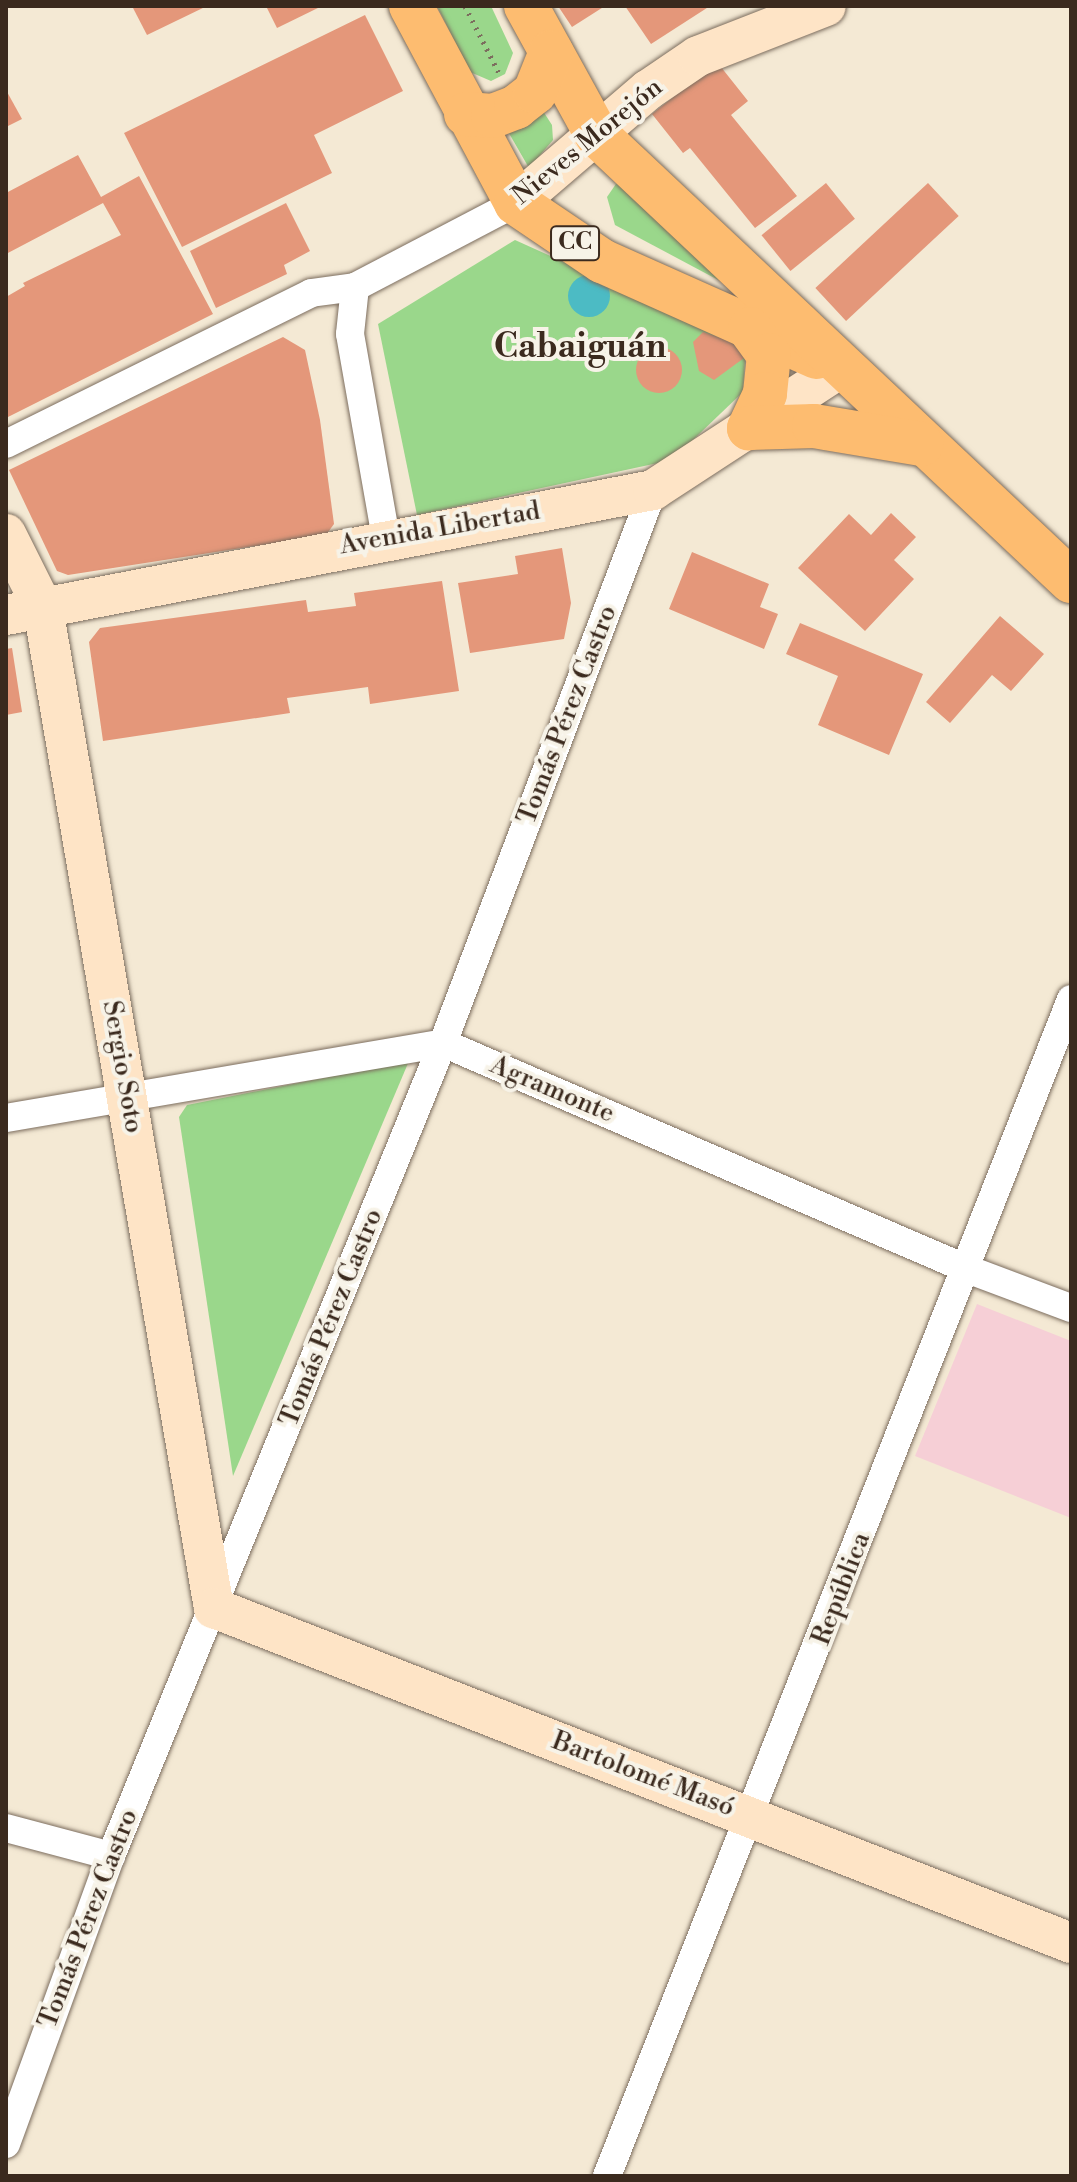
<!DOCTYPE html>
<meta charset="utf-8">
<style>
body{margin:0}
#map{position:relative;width:1077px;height:2182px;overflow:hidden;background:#f4e9d4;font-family:"Libre Bodoni",serif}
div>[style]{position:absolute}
.built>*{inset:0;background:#f6cfd6}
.green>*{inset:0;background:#9ad78b}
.water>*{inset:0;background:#4cbbc4}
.round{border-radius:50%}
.building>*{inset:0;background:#e4977a;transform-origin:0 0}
.path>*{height:5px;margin-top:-2.5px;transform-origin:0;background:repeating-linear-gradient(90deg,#7c6d5e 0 2px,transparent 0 8px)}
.roads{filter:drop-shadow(0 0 2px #7c6d5e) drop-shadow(0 0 2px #7c6d5e)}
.street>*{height:28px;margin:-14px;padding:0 14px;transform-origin:14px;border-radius:14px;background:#fff}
.secondary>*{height:40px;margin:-20px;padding:0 20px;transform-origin:20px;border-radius:20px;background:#fee4c6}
.primary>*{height:44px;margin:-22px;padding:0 22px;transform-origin:22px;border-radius:22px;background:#fdbc70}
span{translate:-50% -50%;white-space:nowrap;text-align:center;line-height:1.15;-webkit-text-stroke:8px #f7f3e8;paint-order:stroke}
.shield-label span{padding:2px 6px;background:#f7f3e8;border:2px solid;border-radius:6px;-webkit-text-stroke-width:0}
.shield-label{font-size:24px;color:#3b2a1e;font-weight:700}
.street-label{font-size:26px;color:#3b2a1e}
.district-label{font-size:34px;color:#3b2a1e;font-weight:700}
.frame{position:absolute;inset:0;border:8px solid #3b2a1e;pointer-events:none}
</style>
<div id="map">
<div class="built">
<div style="clip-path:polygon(977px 1304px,1071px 1341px,1071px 1518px,915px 1456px)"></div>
</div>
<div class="green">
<div style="clip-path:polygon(437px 6px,491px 6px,513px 53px,505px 74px,491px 81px,470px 72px)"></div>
<div style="clip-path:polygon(539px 105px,552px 125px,553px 140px,529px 168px,506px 128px,528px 126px)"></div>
<div style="clip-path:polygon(618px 181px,737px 290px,615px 225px,607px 197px)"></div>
<div style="clip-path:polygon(515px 240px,746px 344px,743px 392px,672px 460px,417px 515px,378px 324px)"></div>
<div style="clip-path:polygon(409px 1061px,233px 1476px,179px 1117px,187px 1105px)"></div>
</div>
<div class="water">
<div class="round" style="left:568px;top:275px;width:42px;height:42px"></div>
</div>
<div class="building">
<div style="clip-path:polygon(132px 6px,207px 6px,147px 35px)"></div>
<div style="clip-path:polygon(266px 6px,322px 6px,277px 28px)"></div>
<div style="clip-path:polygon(558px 6px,605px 6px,572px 27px)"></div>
<div style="clip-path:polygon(625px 6px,710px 6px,651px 44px)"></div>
<div style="clip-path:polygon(365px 15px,403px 91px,314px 135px,332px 173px,182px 247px,124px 133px)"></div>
<div style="clip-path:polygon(717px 62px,748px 101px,731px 115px,797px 196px,755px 228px,690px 148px,683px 153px,652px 114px)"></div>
<div style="clip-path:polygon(6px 90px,22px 119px,6px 127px)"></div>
<div style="clip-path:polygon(78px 155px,101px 197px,139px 176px,213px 314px,6px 418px,6px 297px,25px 286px,23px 283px,121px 235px,103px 203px,6px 254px,6px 193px)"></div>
<div style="left:826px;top:183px;width:46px;height:83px;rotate:51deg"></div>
<div style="left:928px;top:183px;width:45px;height:154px;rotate:47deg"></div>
<div style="clip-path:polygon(286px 203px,310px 251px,284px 265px,287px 274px,216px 308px,190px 251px)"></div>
<div style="clip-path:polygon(703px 332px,740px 344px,744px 358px,714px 380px,699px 371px,693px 342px)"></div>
<div style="clip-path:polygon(283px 337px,305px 350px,320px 420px,334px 524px,326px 535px,68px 575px,57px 571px,9px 470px)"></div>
<div class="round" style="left:636px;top:347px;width:46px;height:46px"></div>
<div style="clip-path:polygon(891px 513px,916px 537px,894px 560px,914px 579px,865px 631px,798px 568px,849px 514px,871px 535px)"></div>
<div style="clip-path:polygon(562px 548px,571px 603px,564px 639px,470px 653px,458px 583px,518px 574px,515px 556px)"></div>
<div style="clip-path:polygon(692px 552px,769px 584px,760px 607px,778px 614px,764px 649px,669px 609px)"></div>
<div style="clip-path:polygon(442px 581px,459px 691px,370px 704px,368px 687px,287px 698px,290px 713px,103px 741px,89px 642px,100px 628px,306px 600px,308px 612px,356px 606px,354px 593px)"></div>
<div style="clip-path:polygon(1000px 616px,1044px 654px,1011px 691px,992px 675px,950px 723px,926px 702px)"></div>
<div style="clip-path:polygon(800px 623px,923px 674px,889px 755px,818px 725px,838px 676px,786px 654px)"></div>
<div style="clip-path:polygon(12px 648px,22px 712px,6px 715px,6px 649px)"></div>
</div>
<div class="path">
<div style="left:465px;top:6px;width:75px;rotate:63.1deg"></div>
</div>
<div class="roads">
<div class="street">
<div style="left:355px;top:287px;width:47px;rotate:96.1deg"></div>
<div style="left:350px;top:334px;width:207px;rotate:80deg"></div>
<div style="left:6px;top:444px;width:340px;rotate:-26.3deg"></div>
<div style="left:311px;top:293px;width:44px;rotate:-7.8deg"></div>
<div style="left:355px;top:287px;width:182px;rotate:-27.6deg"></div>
<div style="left:6px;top:1118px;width:443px;rotate:-9.7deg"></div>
<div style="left:443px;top:1043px;width:571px;rotate:23.33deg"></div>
<div style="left:967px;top:1269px;width:111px;rotate:20.6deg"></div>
<div style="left:6px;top:1828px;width:109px;rotate:14.9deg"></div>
<div style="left:6px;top:2144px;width:307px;rotate:-70deg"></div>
<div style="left:111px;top:1856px;width:878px;rotate:-67.79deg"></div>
<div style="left:443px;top:1043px;width:592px;rotate:-69.21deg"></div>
<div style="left:607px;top:2176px;width:1265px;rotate:-68.48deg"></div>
</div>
<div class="secondary">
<div style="left:516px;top:203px;width:174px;rotate:-40.6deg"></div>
<div style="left:648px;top:90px;width:60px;rotate:-34.2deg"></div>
<div style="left:698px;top:56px;width:137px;rotate:-21.3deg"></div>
<div style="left:6px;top:534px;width:83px;rotate:63.4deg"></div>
<div style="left:43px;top:608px;width:1015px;rotate:80.3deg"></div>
<div style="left:214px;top:1608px;width:920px;rotate:21.35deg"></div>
<div style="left:6px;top:615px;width:659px;rotate:-10.93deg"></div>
<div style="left:653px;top:490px;width:225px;rotate:-33.1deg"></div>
</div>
<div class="primary">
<div style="left:411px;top:6px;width:223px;rotate:61.9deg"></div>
<div style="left:516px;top:203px;width:104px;rotate:34deg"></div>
<div style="left:602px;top:261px;width:235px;rotate:24.1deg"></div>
<div style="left:526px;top:6px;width:147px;rotate:61.2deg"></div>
<div style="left:597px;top:135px;width:651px;rotate:43.26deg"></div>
<div style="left:466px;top:114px;width:27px;rotate:4deg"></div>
<div style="left:493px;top:116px;width:25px;rotate:-21deg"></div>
<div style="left:516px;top:107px;width:24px;rotate:-38deg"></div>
<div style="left:535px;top:92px;width:43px;rotate:-68.2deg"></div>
<div style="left:750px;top:329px;width:32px;rotate:54deg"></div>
<div style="left:769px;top:355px;width:39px;rotate:96deg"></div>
<div style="left:765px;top:394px;width:38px;rotate:115deg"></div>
<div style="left:749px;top:428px;width:65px;rotate:-1.8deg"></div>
<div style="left:814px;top:426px;width:109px;rotate:9.5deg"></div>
</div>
</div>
<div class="shield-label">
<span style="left:575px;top:243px">CC</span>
</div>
<div class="street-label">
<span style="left:588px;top:142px;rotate:-39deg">Nieves Morejón</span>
<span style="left:440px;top:529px;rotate:-10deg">Avenida Libertad</span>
<span style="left:568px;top:715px;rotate:-69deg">Tomás Pérez Castro</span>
<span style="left:122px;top:1067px;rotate:80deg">Sergio Soto</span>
<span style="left:552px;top:1090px;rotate:23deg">Agramonte</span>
<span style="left:332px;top:1318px;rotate:-68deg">Tomás Pérez Castro</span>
<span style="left:842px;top:1589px;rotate:-69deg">República</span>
<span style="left:643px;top:1775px;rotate:21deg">Bartolomé Masó</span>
<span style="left:89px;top:1919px;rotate:-69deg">Tomás Pérez Castro</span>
</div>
<div class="district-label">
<span style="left:580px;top:348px">Cabaiguán</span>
</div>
<div class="frame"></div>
</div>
